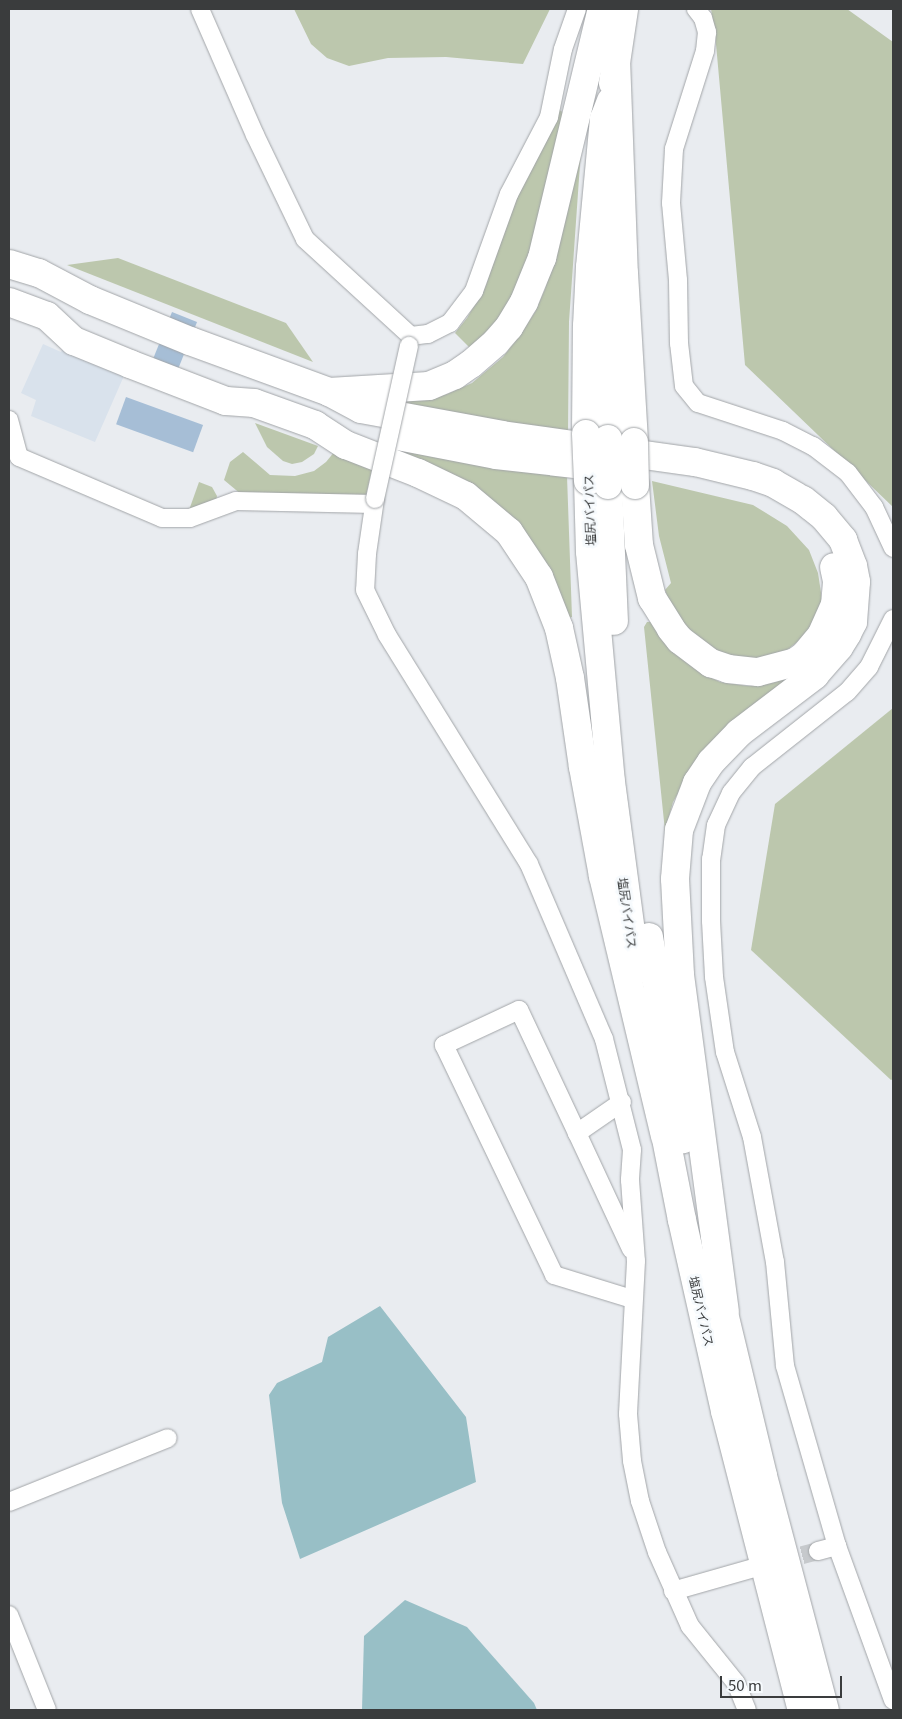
<!DOCTYPE html>
<meta charset="utf-8">
<style>
body{margin:0}
#map{position:relative;width:902px;height:1719px;overflow:hidden;background:#e9ecf0;font-family:Georgia,"Noto Sans JP",serif}
div>[style]{position:absolute}
.built>*{inset:0;background:#d9e2ec}
.green>*{inset:0;background:#bcc7ad}
.water>*{inset:0;background:#98bfc6}
.building>*{inset:0;background:#a6bed6;transform-origin:0 0}
.minor-tunnel>*{height:18px;margin-top:-9px;transform-origin:0;background:repeating-linear-gradient(90deg,#c6c9cc 0 18px,transparent 0 27px)}
.roads{filter:drop-shadow(0 0 1px #a2a5a8) drop-shadow(0 0 1px #a2a5a8)}
.minor>*{height:18px;margin:-9px;padding:0 9px;transform-origin:9px;border-radius:9px;background:#fff}
.trunk>*{height:28px;margin:-14px;padding:0 14px;transform-origin:14px;border-radius:14px;background:#fff}
.motorway>*{height:28px;margin:-14px;padding:0 14px;transform-origin:14px;border-radius:14px;background:#fff}
.bridges{filter:drop-shadow(0 0 1px #a2a5a8) drop-shadow(0 0 1px #a2a5a8)}
.minor-bridge>*{height:18px;margin:-9px;padding:0 9px;transform-origin:9px;border-radius:9px;background:#fff}
.trunk-bridge>*{height:28px;margin:-14px;padding:0 14px;transform-origin:14px;border-radius:14px;background:#fff}
.motorway-bridge>*{height:28px;margin:-14px;padding:0 14px;transform-origin:14px;border-radius:14px;background:#fff}
span{translate:-50% -50%;white-space:nowrap;text-align:center;line-height:1.15;-webkit-text-stroke:5px #f6fafd;paint-order:stroke}
.street-label{font-size:12px;color:#3a3c3d}
.frame{position:absolute;inset:0;border:10px solid #3a3c3d;pointer-events:none}
.scale{position:absolute;left:720px;top:1676px;width:122px;height:22px;box-sizing:border-box;border:2px solid #3a3c3d;border-top:0;padding-left:6px;font-size:15px;line-height:18px;white-space:nowrap;color:#3a3c3d;-webkit-text-stroke:4px #f6fafd;paint-order:stroke}
</style>
<div id="map">
<div class="built">
<div style="clip-path:polygon(43px 344px,61px 352px,65px 344px,127px 369px,95px 442px,31px 416px,36px 400px,21px 393px)"></div>
</div>
<div class="green">
<div style="clip-path:polygon(294px 9px,550px 9px,523px 64px,446px 57px,388px 58px,349px 66px,327px 58px,311px 44px)"></div>
<div style="clip-path:polygon(711px 9px,847px 9px,893px 42px,893px 507px,745px 365px,715px 33px)"></div>
<div style="clip-path:polygon(555px 107px,564px 113px,541px 216px,517px 292px,485px 341px,473px 351px,455px 333px,467px 318px,486px 285px,515px 196px)"></div>
<div style="clip-path:polygon(581px 150px,569px 322px,568px 436px,406px 408px,407px 400px,414px 401px,447px 394px,472px 383px,503px 357px,520px 335px,535px 312px,545px 289px)"></div>
<div style="clip-path:polygon(118px 258px,286px 323px,313px 362px,67px 265px)"></div>
<div style="clip-path:polygon(255px 423px,318px 446px,314px 454px,302px 462px,292px 464px,283px 461px,267px 447px)"></div>
<div style="clip-path:polygon(397px 450px,499px 469px,567px 476px,572px 617px,568px 618px,547px 573px)"></div>
<div style="clip-path:polygon(335px 451px,373px 465px,366px 496px,242px 495px,224px 480px,230px 462px,243px 452px,270px 475px,295px 476px,314px 471px,326px 462px)"></div>
<div style="clip-path:polygon(652px 481px,753px 505px,787px 526px,809px 550px,818px 573px,822px 599px,814px 623px,801px 639px,787px 650px,769px 659px,751px 661px,709px 651px,673px 613px,665px 590px,671px 583px,659px 536px)"></div>
<div style="clip-path:polygon(199px 482px,212px 487px,217px 496px,216px 502px,188px 513px)"></div>
<div style="clip-path:polygon(647px 622px,653px 622px,673px 651px,698px 671px,720px 682px,748px 686px,776px 682px,798px 669px,693px 768px,673px 802px,665px 831px,644px 627px)"></div>
<div style="clip-path:polygon(893px 708px,893px 1079px,891px 1080px,751px 950px,775px 804px)"></div>
</div>
<div class="water">
<div style="clip-path:polygon(380px 1306px,466px 1417px,476px 1482px,300px 1559px,282px 1503px,269px 1395px,277px 1383px,322px 1362px,328px 1337px)"></div>
<div style="clip-path:polygon(405px 1600px,467px 1627px,534px 1703px,537px 1710px,362px 1710px,364px 1636px)"></div>
</div>
<div class="building">
<div style="left:172px;top:312px;width:27px;height:76px;rotate:22deg"></div>
<div style="left:126px;top:397px;width:82px;height:29px;rotate:20deg"></div>
</div>
<div class="minor-tunnel">
<div style="left:776px;top:1562px;width:43px;rotate:-14.7deg"></div>
</div>
<div class="roads">
<div class="minor">
<div style="left:200px;top:9px;width:137px;rotate:66.4deg"></div>
<div style="left:255px;top:135px;width:115px;rotate:64.3deg"></div>
<div style="left:305px;top:239px;width:144px;rotate:42.5deg"></div>
<div style="left:411px;top:336px;width:17px;rotate:-7deg"></div>
<div style="left:428px;top:334px;width:25px;rotate:-27deg"></div>
<div style="left:450px;top:323px;width:40px;rotate:-53deg"></div>
<div style="left:474px;top:291px;width:103px;rotate:-70.2deg"></div>
<div style="left:509px;top:194px;width:87px;rotate:-62.5deg"></div>
<div style="left:549px;top:117px;width:69px;rotate:-78.4deg"></div>
<div style="left:563px;top:49px;width:42px;rotate:-70.7deg"></div>
<div style="left:696px;top:9px;width:11px;rotate:52deg"></div>
<div style="left:703px;top:18px;width:15px;rotate:74deg"></div>
<div style="left:707px;top:32px;width:19px;rotate:96deg"></div>
<div style="left:705px;top:51px;width:103px;rotate:107.6deg"></div>
<div style="left:674px;top:149px;width:54px;rotate:93.2deg"></div>
<div style="left:671px;top:203px;width:77px;rotate:84.8deg"></div>
<div style="left:678px;top:280px;width:63px;rotate:89.1deg"></div>
<div style="left:679px;top:343px;width:43px;rotate:83.4deg"></div>
<div style="left:684px;top:386px;width:22px;rotate:51deg"></div>
<div style="left:698px;top:403px;width:89px;rotate:18.2deg"></div>
<div style="left:783px;top:431px;width:34px;rotate:27deg"></div>
<div style="left:813px;top:446px;width:44px;rotate:37.6deg"></div>
<div style="left:848px;top:473px;width:43px;rotate:52.6deg"></div>
<div style="left:874px;top:507px;width:45px;rotate:65.1deg"></div>
<div style="left:9px;top:420px;width:38px;rotate:75deg"></div>
<div style="left:19px;top:457px;width:155px;rotate:23.1deg"></div>
<div style="left:162px;top:518px;width:28px"></div>
<div style="left:190px;top:518px;width:49px;rotate:-20.3deg"></div>
<div style="left:236px;top:501px;width:138px;rotate:1.2deg"></div>
<div style="left:375px;top:499px;width:56px;rotate:98.3deg"></div>
<div style="left:367px;top:554px;width:36px;rotate:93deg"></div>
<div style="left:365px;top:590px;width:50px;rotate:63.9deg"></div>
<div style="left:387px;top:635px;width:269px;rotate:58.2deg"></div>
<div style="left:529px;top:864px;width:190px;rotate:66.8deg"></div>
<div style="left:604px;top:1039px;width:114px;rotate:75.8deg"></div>
<div style="left:632px;top:1150px;width:30px;rotate:94deg"></div>
<div style="left:630px;top:1180px;width:81px;rotate:85.8deg"></div>
<div style="left:636px;top:1261px;width:153px;rotate:93deg"></div>
<div style="left:628px;top:1414px;width:47px;rotate:85.1deg"></div>
<div style="left:632px;top:1461px;width:41px;rotate:78.7deg"></div>
<div style="left:640px;top:1501px;width:54px;rotate:71.6deg"></div>
<div style="left:657px;top:1552px;width:81px;rotate:66deg"></div>
<div style="left:690px;top:1626px;width:73px;rotate:51.1deg"></div>
<div style="left:736px;top:1683px;width:29px;rotate:68deg"></div>
<div style="left:893px;top:619px;width:54px;rotate:116.6deg"></div>
<div style="left:869px;top:667px;width:33px;rotate:131deg"></div>
<div style="left:847px;top:692px;width:121px;rotate:141.7deg"></div>
<div style="left:752px;top:767px;width:33px;rotate:129deg"></div>
<div style="left:731px;top:793px;width:35px;rotate:115deg"></div>
<div style="left:716px;top:825px;width:34px;rotate:98deg"></div>
<div style="left:711px;top:859px;width:62px;rotate:90deg"></div>
<div style="left:711px;top:921px;width:56px;rotate:86.9deg"></div>
<div style="left:714px;top:977px;width:76px;rotate:81.7deg"></div>
<div style="left:725px;top:1052px;width:89px;rotate:72.4deg"></div>
<div style="left:752px;top:1137px;width:127px;rotate:79.6deg"></div>
<div style="left:775px;top:1262px;width:104px;rotate:84.5deg"></div>
<div style="left:785px;top:1366px;width:187px;rotate:73.9deg"></div>
<div style="left:837px;top:1546px;width:164px;rotate:70deg"></div>
<div style="left:622px;top:1102px;width:55px;rotate:145.4deg"></div>
<div style="left:577px;top:1133px;width:128px;rotate:65deg"></div>
<div style="left:577px;top:1133px;width:136px;rotate:-115.2deg"></div>
<div style="left:519px;top:1010px;width:83px;rotate:155deg"></div>
<div style="left:444px;top:1045px;width:255px;rotate:64.4deg"></div>
<div style="left:554px;top:1275px;width:82px;rotate:17.1deg"></div>
<div style="left:9px;top:1502px;width:171px;rotate:-21.9deg"></div>
<div style="left:818px;top:1551px;width:20px;rotate:-15deg"></div>
<div style="left:673px;top:1591px;width:84px;rotate:-15.9deg"></div>
<div style="left:9px;top:1615px;width:102px;rotate:68.2deg"></div>
</div>
<div class="trunk">
<div style="left:613px;top:83px;width:75px;rotate:-81.5deg"></div>
<div style="left:586px;top:434px;width:108px;rotate:-89.5deg"></div>
<div style="left:587px;top:326px;width:59px;rotate:-87.1deg"></div>
<div style="left:590px;top:267px;width:149px;rotate:-84.6deg"></div>
<div style="left:604px;top:119px;width:19px;rotate:-69deg"></div>
<div style="left:608px;top:439px;width:233px;rotate:-89.5deg"></div>
<div style="left:588px;top:481px;width:71px;rotate:88.4deg"></div>
<div style="left:590px;top:552px;width:231px;rotate:84.8deg"></div>
<div style="left:611px;top:782px;width:190px;rotate:82.4deg"></div>
<div style="left:608px;top:485px;width:136px;rotate:87.5deg"></div>
<div style="left:649px;top:937px;width:205px;rotate:80.4deg"></div>
<div style="left:661px;top:1113px;width:109px;rotate:78.9deg"></div>
<div style="left:682px;top:1220px;width:196px;rotate:77.3deg"></div>
<div style="left:725px;top:1411px;width:309px;rotate:75.6deg"></div>
<div style="left:718px;top:1288px;width:193px;rotate:76.5deg"></div>
<div style="left:763px;top:1476px;width:242px;rotate:75.2deg"></div>
</div>
<div class="motorway">
<div style="left:616px;top:59px;width:214px;rotate:87.9deg"></div>
<div style="left:624px;top:273px;width:169px;rotate:86.6deg"></div>
<div style="left:9px;top:264px;width:31px;rotate:17deg"></div>
<div style="left:39px;top:273px;width:58px;rotate:27.9deg"></div>
<div style="left:90px;top:300px;width:108px;rotate:22.3deg"></div>
<div style="left:190px;top:341px;width:148px;rotate:20.1deg"></div>
<div style="left:329px;top:392px;width:36px;rotate:28deg"></div>
<div style="left:361px;top:409px;width:143px;rotate:10.4deg"></div>
<div style="left:502px;top:435px;width:195px;rotate:8deg"></div>
<div style="left:695px;top:462px;width:60px;rotate:13.6deg"></div>
<div style="left:753px;top:476px;width:21px;rotate:19deg"></div>
<div style="left:773px;top:483px;width:34px;rotate:30deg"></div>
<div style="left:803px;top:500px;width:27px;rotate:39deg"></div>
<div style="left:824px;top:517px;width:30px;rotate:50deg"></div>
<div style="left:843px;top:540px;width:28px;rotate:69deg"></div>
<div style="left:853px;top:566px;width:16px;rotate:79deg"></div>
<div style="left:856px;top:582px;width:40px;rotate:94.3deg"></div>
<div style="left:853px;top:622px;width:13px;rotate:117deg"></div>
<div style="left:847px;top:634px;width:15px;rotate:122deg"></div>
<div style="left:839px;top:647px;width:37px;rotate:131deg"></div>
<div style="left:815px;top:675px;width:96px;rotate:142.7deg"></div>
<div style="left:739px;top:733px;width:40px;rotate:134deg"></div>
<div style="left:711px;top:762px;width:25px;rotate:124deg"></div>
<div style="left:697px;top:783px;width:50px;rotate:111deg"></div>
<div style="left:679px;top:830px;width:49px;rotate:94.7deg"></div>
<div style="left:675px;top:879px;width:96px;rotate:87deg"></div>
<div style="left:680px;top:975px;width:339px;rotate:82.4deg"></div>
<div style="left:9px;top:302px;width:40px;rotate:20.2deg"></div>
<div style="left:47px;top:316px;width:37px;rotate:43deg"></div>
<div style="left:74px;top:341px;width:61px;rotate:22.3deg"></div>
<div style="left:130px;top:364px;width:103px;rotate:21.1deg"></div>
<div style="left:226px;top:401px;width:28px;rotate:4deg"></div>
<div style="left:254px;top:403px;width:65px;rotate:19.8deg"></div>
<div style="left:315px;top:425px;width:37px;rotate:33deg"></div>
<div style="left:346px;top:445px;width:77px;rotate:21.3deg"></div>
<div style="left:418px;top:473px;width:53px;rotate:25.6deg"></div>
<div style="left:466px;top:496px;width:56px;rotate:39.9deg"></div>
<div style="left:509px;top:532px;width:54px;rotate:56.3deg"></div>
<div style="left:539px;top:577px;width:55px;rotate:68.6deg"></div>
<div style="left:559px;top:628px;width:51px;rotate:77.6deg"></div>
<div style="left:570px;top:678px;width:90px;rotate:81.7deg"></div>
<div style="left:583px;top:767px;width:111px;rotate:79.6deg"></div>
<div style="left:603px;top:876px;width:267px;rotate:76.6deg"></div>
<div style="left:329px;top:392px;width:100px;rotate:-3.4deg"></div>
<div style="left:429px;top:386px;width:28px;rotate:-23deg"></div>
<div style="left:455px;top:375px;width:19px;rotate:-35deg"></div>
<div style="left:471px;top:364px;width:33px;rotate:-41deg"></div>
<div style="left:496px;top:342px;width:20px;rotate:-49deg"></div>
<div style="left:509px;top:327px;width:29px;rotate:-59deg"></div>
<div style="left:524px;top:302px;width:48px;rotate:-67.8deg"></div>
<div style="left:542px;top:258px;width:256px;rotate:-76.5deg"></div>
<div style="left:398px;top:436px;width:100px;rotate:11deg"></div>
<div style="left:496px;top:455px;width:115px;rotate:6.5deg"></div>
<div style="left:635px;top:485px;width:60px;rotate:86.2deg"></div>
<div style="left:639px;top:545px;width:55px;rotate:76.2deg"></div>
<div style="left:652px;top:598px;width:36px;rotate:58deg"></div>
<div style="left:671px;top:629px;width:14px;rotate:51deg"></div>
<div style="left:680px;top:640px;width:39px;rotate:37deg"></div>
<div style="left:711px;top:663px;width:18px;rotate:19deg"></div>
<div style="left:728px;top:669px;width:30px;rotate:6deg"></div>
<div style="left:758px;top:672px;width:38px;rotate:-15deg"></div>
<div style="left:795px;top:662px;width:11px;rotate:-34deg"></div>
<div style="left:804px;top:656px;width:26px;rotate:-50deg"></div>
<div style="left:821px;top:636px;width:34px;rotate:-66deg"></div>
<div style="left:835px;top:605px;width:24px;rotate:-85deg"></div>
<div style="left:837px;top:581px;width:14px;rotate:-102deg"></div>
</div>
</div>
<div class="bridges">
<div class="minor-bridge">
<div style="left:375px;top:499px;width:157px;rotate:-77.5deg"></div>
</div>
<div class="trunk-bridge">
<div style="left:586px;top:434px;width:47px;rotate:87.6deg"></div>
<div style="left:608px;top:439px;width:46px;rotate:90deg"></div>
</div>
<div class="motorway-bridge">
<div style="left:634px;top:442px;width:43px;rotate:88.7deg"></div>
</div>
</div>
<div class="street-label">
<span style="left:589px;top:510px;rotate:-92deg">塩尻バイパス</span>
<span style="left:628px;top:913px;rotate:82deg">塩尻バイパス</span>
<span style="left:702px;top:1311px;rotate:77deg">塩尻バイパス</span>
</div>
<div class="frame"></div>
<div class="scale">50 m</div>
</div>
